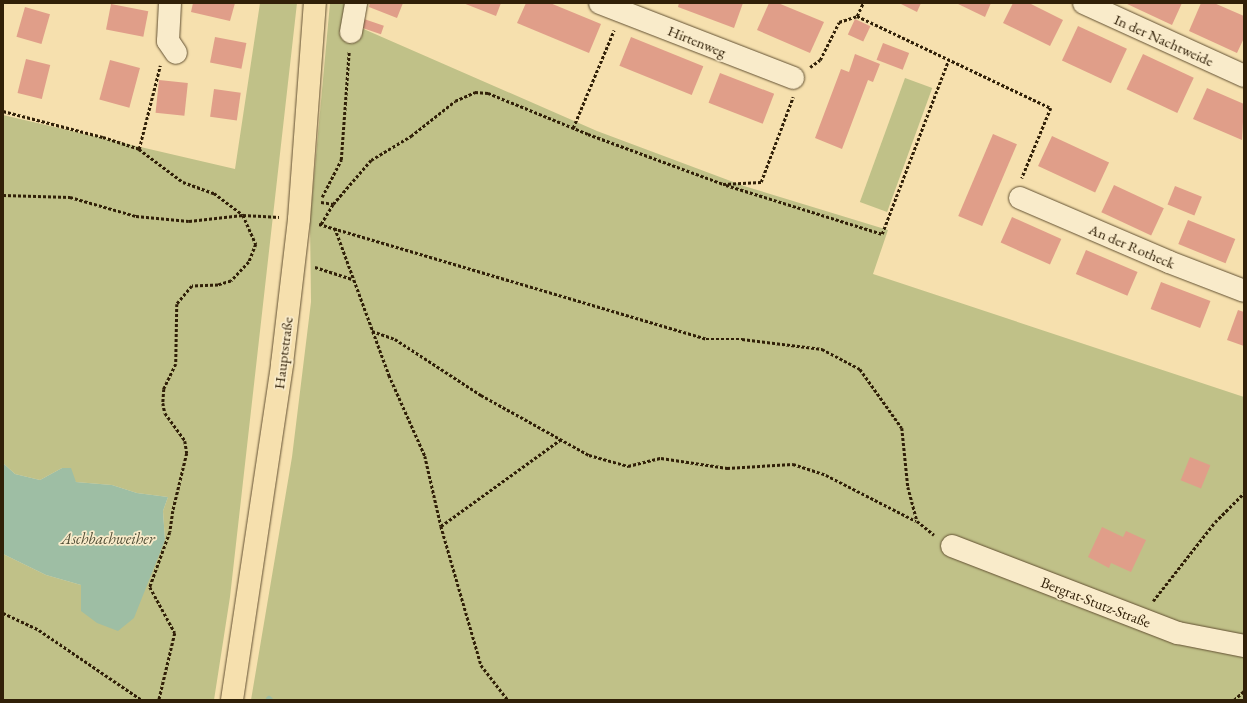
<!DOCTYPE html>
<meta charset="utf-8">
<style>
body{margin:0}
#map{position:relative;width:1247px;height:703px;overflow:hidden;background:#f6e0ae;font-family:"EB Garamond",serif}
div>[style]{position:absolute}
.green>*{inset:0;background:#c0c188;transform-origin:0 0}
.water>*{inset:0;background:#9ebea4}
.stream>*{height:6px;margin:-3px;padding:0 3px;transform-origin:3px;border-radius:3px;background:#9ebea4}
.building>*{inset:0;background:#e09e89;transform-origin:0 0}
.path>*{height:2.5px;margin-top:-1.25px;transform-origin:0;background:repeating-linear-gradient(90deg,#312008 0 3px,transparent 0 5px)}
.roads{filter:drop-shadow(0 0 1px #625032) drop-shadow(0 0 1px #625032)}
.minor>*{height:22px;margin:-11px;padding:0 11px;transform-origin:11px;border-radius:11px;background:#f9ebca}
.major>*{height:22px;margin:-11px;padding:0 11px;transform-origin:11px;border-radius:11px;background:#f6e0ae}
span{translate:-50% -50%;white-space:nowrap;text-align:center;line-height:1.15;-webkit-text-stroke:3.5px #f9ebca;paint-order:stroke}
.street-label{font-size:15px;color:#312008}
.water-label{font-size:16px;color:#524f37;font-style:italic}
.frame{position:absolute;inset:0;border:4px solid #312008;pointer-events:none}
</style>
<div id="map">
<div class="green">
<div style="clip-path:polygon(260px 3px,297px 3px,230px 597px,214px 700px,3px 700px,3px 554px,46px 575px,81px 585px,165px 540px,163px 511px,168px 497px,137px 493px,112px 485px,76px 482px,62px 468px,40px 480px,15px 474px,3px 463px,3px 115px,235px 169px)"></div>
<div style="clip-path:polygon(330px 3px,348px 3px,359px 27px,597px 131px,744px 186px,888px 230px,873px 274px,1244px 397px,1244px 700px,251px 700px,292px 457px,311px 302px,310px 221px)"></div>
<div style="left:905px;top:78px;width:29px;height:132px;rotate:20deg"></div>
</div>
<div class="water">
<div style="clip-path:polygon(3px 463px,15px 474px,40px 480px,62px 468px,71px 468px,76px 482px,112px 485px,137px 493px,168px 497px,163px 511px,165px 540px,134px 618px,118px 631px,97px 623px,81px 611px,81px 585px,46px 575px,3px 554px)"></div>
</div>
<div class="stream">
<div style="left:269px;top:699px;width:1px;rotate:45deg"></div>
</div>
<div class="building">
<div style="clip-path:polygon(193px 3px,235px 3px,230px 21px,191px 12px)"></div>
<div style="clip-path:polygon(370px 3px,403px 3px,397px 18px,369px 7px)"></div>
<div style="clip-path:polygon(463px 3px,501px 3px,496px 16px)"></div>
<div style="clip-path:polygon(526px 3px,550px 3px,601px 24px,589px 53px,517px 23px)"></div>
<div style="clip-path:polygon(679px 3px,743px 3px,734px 28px,678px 7px)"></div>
<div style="clip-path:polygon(769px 3px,778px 3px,824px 22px,810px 53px,757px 30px)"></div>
<div style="clip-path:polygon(899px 3px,921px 3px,917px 12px)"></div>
<div style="clip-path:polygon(956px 3px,991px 3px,985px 17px)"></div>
<div style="clip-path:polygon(1013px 3px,1029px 3px,1063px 20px,1050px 46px,1003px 23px)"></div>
<div style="clip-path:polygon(1125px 3px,1182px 3px,1172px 25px)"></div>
<div style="clip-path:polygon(1201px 3px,1214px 3px,1244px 16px,1244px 38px,1237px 53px,1189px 31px)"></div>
<div style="left:111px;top:4px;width:38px;height:26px;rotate:11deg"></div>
<div style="left:25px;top:7px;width:26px;height:31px;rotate:16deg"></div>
<div style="left:364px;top:19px;width:21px;height:9px;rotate:19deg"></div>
<div style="left:855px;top:19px;width:17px;height:17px;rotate:25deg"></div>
<div style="left:1078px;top:26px;width:54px;height:38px;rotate:25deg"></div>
<div style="left:215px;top:37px;width:32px;height:26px;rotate:11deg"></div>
<div style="left:631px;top:37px;width:78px;height:31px;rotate:22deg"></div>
<div style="left:883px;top:43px;width:28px;height:18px;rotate:21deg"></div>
<div style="clip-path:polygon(855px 54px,880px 64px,873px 82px,868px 80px,842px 149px,815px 138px,841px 69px,849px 72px)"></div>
<div style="left:1143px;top:54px;width:56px;height:39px;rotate:25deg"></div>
<div style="left:26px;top:59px;width:25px;height:35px;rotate:14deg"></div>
<div style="left:110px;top:60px;width:31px;height:41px;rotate:15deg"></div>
<div style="left:720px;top:73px;width:58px;height:32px;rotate:21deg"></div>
<div style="left:159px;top:80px;width:29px;height:33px;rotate:6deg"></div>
<div style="clip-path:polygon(1207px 88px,1244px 104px,1242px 140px,1193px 119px)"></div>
<div style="left:214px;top:89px;width:27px;height:28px;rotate:8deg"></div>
<div style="left:993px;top:134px;width:26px;height:89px;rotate:23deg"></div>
<div style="left:1052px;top:136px;width:63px;height:33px;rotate:25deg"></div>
<div style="left:1114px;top:185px;width:55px;height:30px;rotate:25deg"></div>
<div style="left:1175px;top:186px;width:29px;height:20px;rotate:22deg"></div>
<div style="left:1012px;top:217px;width:54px;height:28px;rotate:24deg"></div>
<div style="left:1188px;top:220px;width:51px;height:26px;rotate:22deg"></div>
<div style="left:1086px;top:250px;width:56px;height:26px;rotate:23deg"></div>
<div style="left:1161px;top:282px;width:53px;height:29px;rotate:21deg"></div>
<div style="clip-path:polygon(1238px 310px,1244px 312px,1244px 346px,1227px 340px)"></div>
<div style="left:1190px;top:457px;width:22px;height:25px;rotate:22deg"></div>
<div style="clip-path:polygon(1102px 527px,1123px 537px,1126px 531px,1146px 540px,1131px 572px,1111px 563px,1109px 568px,1088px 557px)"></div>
</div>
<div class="path">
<div style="left:857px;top:16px;width:215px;rotate:25.4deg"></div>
<div style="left:1051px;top:108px;width:76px;rotate:112.5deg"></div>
<div style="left:810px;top:67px;width:12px;rotate:-35deg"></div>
<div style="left:820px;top:60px;width:42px;rotate:-63.4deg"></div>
<div style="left:839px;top:22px;width:19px;rotate:-18deg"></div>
<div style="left:857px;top:16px;width:14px;rotate:-65deg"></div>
<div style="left:3px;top:111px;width:103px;rotate:14.6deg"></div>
<div style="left:103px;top:137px;width:38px;rotate:18deg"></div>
<div style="left:139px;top:149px;width:86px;rotate:-75.8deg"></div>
<div style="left:573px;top:128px;width:106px;rotate:-67.3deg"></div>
<div style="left:139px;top:149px;width:55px;rotate:36.9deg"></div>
<div style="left:183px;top:182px;width:33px;rotate:20deg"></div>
<div style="left:214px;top:193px;width:36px;rotate:37deg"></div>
<div style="left:243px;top:215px;width:32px;rotate:66deg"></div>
<div style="left:256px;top:244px;width:19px;rotate:111deg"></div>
<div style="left:249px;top:262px;width:26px;rotate:133deg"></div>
<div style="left:231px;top:281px;width:14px;rotate:163deg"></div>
<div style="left:218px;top:285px;width:26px;rotate:178deg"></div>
<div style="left:192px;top:286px;width:23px;rotate:130deg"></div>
<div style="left:177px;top:304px;width:60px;rotate:91deg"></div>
<div style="left:176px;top:364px;width:28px;rotate:116deg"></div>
<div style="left:164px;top:389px;width:14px;rotate:94deg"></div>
<div style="left:163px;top:403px;width:10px;rotate:79deg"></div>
<div style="left:165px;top:413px;width:34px;rotate:54deg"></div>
<div style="left:185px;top:441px;width:12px;rotate:81deg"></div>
<div style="left:187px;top:453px;width:60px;rotate:103.6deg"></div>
<div style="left:173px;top:511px;width:21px;rotate:98deg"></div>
<div style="left:170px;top:532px;width:59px;rotate:110deg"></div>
<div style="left:150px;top:587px;width:52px;rotate:61.5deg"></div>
<div style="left:175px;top:633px;width:69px;rotate:103.4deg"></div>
<div style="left:726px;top:185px;width:164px;rotate:17.4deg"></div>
<div style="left:882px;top:234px;width:185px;rotate:-69.1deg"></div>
<div style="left:3px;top:195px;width:67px;rotate:1.7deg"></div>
<div style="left:70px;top:197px;width:69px;rotate:16.1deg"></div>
<div style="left:136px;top:216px;width:53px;rotate:5.4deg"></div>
<div style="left:189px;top:221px;width:54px;rotate:-6.3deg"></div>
<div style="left:243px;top:215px;width:36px;rotate:3deg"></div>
<div style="left:322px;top:197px;width:42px;rotate:-62.8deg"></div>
<div style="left:341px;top:160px;width:109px;rotate:-85.8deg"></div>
<div style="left:321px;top:202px;width:12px;rotate:9deg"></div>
<div style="left:319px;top:224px;width:404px;rotate:16.5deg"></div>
<div style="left:706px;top:339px;width:36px"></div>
<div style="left:742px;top:339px;width:81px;rotate:7.1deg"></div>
<div style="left:822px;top:349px;width:43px;rotate:27.8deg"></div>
<div style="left:860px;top:369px;width:72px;rotate:54.6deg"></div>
<div style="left:902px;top:428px;width:59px;rotate:84.2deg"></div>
<div style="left:908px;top:487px;width:35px;rotate:75deg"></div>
<div style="left:917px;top:521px;width:22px;rotate:39deg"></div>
<div style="left:321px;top:224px;width:23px;rotate:-59deg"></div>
<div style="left:333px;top:204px;width:58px;rotate:-49.2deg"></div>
<div style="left:371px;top:160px;width:47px;rotate:-31deg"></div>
<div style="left:411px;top:136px;width:56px;rotate:-38.5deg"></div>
<div style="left:455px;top:101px;width:22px;rotate:-24deg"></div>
<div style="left:475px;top:92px;width:13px;rotate:4deg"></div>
<div style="left:488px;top:93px;width:108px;rotate:22.3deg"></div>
<div style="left:588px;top:134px;width:144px;rotate:20.3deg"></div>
<div style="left:723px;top:184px;width:38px;rotate:-3deg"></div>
<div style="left:761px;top:182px;width:91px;rotate:-69.4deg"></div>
<div style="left:335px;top:228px;width:157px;rotate:69.8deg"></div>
<div style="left:389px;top:375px;width:89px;rotate:66deg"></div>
<div style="left:425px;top:456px;width:72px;rotate:77.1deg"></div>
<div style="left:441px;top:526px;width:145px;rotate:73.9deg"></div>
<div style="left:481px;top:665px;width:44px;rotate:52.4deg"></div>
<div style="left:315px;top:267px;width:39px;rotate:18deg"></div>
<div style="left:372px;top:331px;width:24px;rotate:19deg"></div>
<div style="left:395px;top:339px;width:103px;rotate:33.1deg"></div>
<div style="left:481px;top:395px;width:124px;rotate:29.1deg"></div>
<div style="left:589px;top:455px;width:41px;rotate:15.8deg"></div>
<div style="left:628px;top:466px;width:34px;rotate:-14deg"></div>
<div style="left:661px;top:458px;width:67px;rotate:8.6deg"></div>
<div style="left:727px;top:468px;width:66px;rotate:-3.5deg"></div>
<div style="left:793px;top:464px;width:35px;rotate:18deg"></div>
<div style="left:826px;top:475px;width:101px;rotate:27.1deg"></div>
<div style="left:441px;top:526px;width:147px;rotate:-35.9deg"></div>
<div style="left:1153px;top:601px;width:100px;rotate:-51.9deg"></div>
<div style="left:1215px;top:522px;width:41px;rotate:-45deg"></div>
<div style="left:3px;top:613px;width:40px;rotate:25deg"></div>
<div style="left:39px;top:630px;width:125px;rotate:34.2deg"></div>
<div style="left:1234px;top:700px;width:13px;rotate:-42deg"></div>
</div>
<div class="roads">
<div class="minor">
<div style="left:170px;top:3px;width:38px;rotate:93deg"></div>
<div style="left:168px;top:41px;width:14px;rotate:56deg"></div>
<div style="left:600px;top:3px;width:207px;rotate:21.2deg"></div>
<div style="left:1084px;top:3px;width:176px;rotate:24.5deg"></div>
<div style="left:351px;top:32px;width:29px;rotate:-80deg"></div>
<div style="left:1020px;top:198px;width:162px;rotate:23.2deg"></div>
<div style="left:1169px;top:262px;width:80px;rotate:21.1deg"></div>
<div style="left:952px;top:546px;width:242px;rotate:21.1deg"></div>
<div style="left:1178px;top:633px;width:67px;rotate:11.1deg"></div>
</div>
<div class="major">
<div style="left:232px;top:700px;width:340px;rotate:-81.5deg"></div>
<div style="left:282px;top:364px;width:146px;rotate:-83.3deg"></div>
<div style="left:299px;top:219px;width:217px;rotate:-85.8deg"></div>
</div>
</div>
<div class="street-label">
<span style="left:1164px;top:40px;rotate:24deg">In der Nachtweide</span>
<span style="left:697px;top:41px;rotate:22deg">Hirtenweg</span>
<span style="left:1132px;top:246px;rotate:23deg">An der Rotheck</span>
<span style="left:283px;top:353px;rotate:-83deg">Hauptstraße</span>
<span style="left:1096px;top:602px;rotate:21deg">Bergrat-Stutz-Straße</span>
</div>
<div class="water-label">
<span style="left:108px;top:539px">Aschbachweiher</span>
</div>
<div class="frame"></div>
</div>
